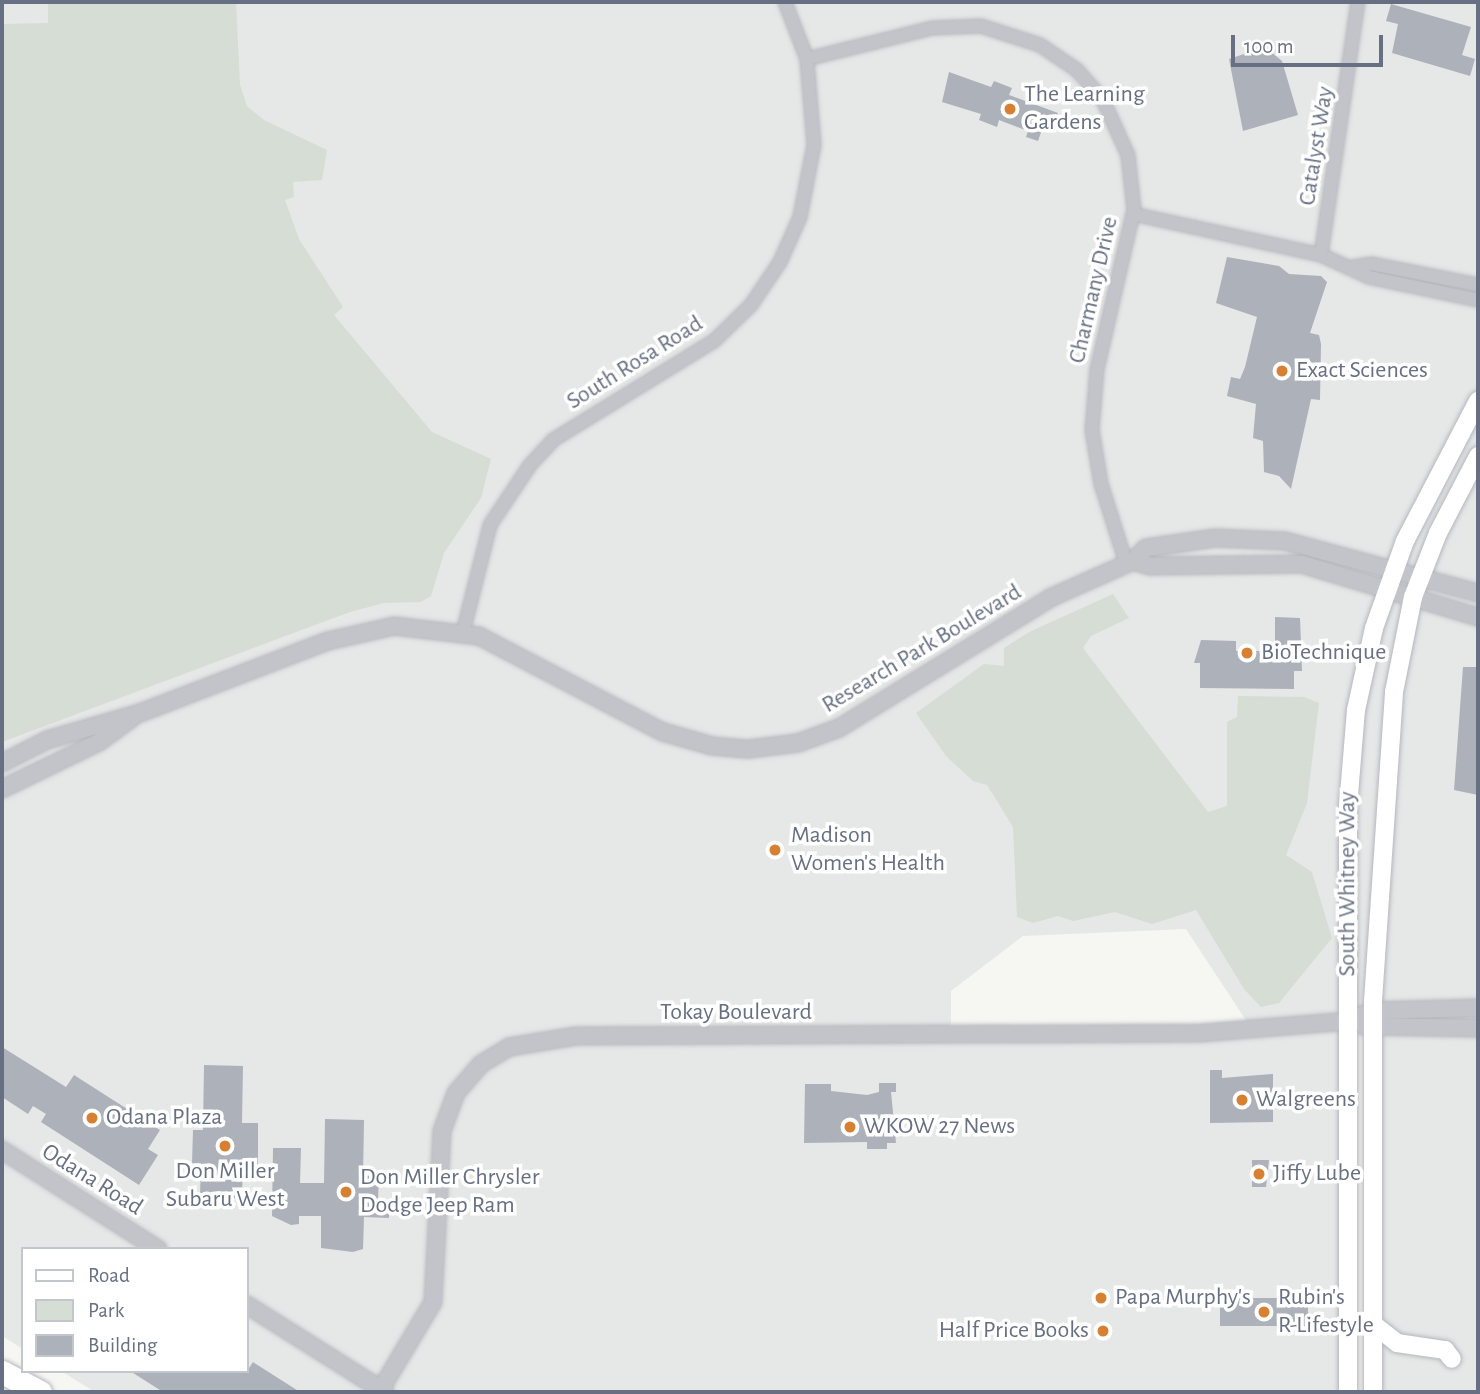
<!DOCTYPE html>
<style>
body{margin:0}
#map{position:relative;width:1480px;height:1394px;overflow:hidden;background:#f6f6f3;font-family:"Alegreya Sans",sans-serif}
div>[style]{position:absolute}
.built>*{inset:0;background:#e6e7e7;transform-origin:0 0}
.green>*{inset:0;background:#d6ddd5}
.building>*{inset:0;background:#adb1b9;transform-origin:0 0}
.roads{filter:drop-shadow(0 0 2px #b5b7bd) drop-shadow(0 0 2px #b5b7bd)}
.minor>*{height:12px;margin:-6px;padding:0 6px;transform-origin:6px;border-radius:6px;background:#c2c4c9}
.tertiary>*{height:16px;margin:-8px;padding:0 8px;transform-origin:8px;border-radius:8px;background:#c2c4c9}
.secondary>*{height:18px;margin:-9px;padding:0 9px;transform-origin:9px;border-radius:9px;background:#fff}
.motorway>*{height:23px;margin:-11.5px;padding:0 11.5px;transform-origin:11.5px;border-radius:11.5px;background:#fff}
.dots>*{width:19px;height:19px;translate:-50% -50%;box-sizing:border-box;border:4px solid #fff;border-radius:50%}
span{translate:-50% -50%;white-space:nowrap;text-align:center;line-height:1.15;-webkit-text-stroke:7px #fff;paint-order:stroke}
.poi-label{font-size:24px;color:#677082}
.left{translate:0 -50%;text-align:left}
.right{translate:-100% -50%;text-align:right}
.street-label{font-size:24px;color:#677082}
.frame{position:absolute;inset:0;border:4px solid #677082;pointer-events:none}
.legend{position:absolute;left:21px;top:1247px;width:228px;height:126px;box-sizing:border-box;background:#fff;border:2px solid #c2c6cd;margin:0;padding:9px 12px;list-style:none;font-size:21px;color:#677082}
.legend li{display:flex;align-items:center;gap:14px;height:35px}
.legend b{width:35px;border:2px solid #c2c6cd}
.scale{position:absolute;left:1231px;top:35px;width:152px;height:32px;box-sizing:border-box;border:4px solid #677082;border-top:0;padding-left:9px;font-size:21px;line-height:24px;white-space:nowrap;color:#677082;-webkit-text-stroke:5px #fff;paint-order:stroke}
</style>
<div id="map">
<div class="built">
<div style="clip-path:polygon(evenodd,2px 2px,1478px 2px,1478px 1008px,1373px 1011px,1347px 1024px,1348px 1392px,95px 1392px,61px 1371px,247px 1371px,247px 1249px,23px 1249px,23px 1349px,2px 1336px,2px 2px,1186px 929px,1251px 1028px,951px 1035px,951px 991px,1023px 936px,1186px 929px)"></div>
<div style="left:1478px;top:1028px;width:364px;height:105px;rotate:90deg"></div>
</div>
<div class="green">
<div style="clip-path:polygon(48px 2px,236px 2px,240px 85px,247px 106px,264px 120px,327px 150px,322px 180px,293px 182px,294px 197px,285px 200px,299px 239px,343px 307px,334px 315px,432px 432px,491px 459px,481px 498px,444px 553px,431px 596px,421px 602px,384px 603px,350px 612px,2px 742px,2px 24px,48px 23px)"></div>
<div style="clip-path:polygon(1113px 594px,1129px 618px,1091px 636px,1083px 648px,1208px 812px,1227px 806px,1227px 722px,1237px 717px,1238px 696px,1304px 697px,1319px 703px,1307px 803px,1286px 855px,1312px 872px,1332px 938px,1279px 1003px,1261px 1007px,1244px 989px,1196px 910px,1152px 924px,1115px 912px,1073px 921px,1058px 916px,1033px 923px,1017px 917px,1013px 827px,987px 785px,973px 781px,946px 756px,916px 713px,984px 664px,1004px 666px,1004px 648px,1029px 632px)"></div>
</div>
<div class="building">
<div style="clip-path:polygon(1391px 4px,1471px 27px,1462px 55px,1475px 59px,1470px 76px,1392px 53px,1398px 24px,1386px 21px)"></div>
<div style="clip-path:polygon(1265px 47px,1282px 61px,1298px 115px,1243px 131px,1229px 59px)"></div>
<div style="clip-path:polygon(949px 72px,991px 87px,994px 81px,1012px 88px,1009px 95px,1058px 113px,1054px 124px,1045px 121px,1038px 141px,1026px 137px,1028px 131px,999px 120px,997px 127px,979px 120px,981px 114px,942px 102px)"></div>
<div style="clip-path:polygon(1227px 257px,1279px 266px,1289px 274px,1321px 276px,1327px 282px,1310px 333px,1319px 335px,1321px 344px,1320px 400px,1311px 399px,1291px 489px,1279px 476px,1264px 472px,1263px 441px,1253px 438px,1256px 404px,1227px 396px,1231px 377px,1240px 379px,1245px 367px,1257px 317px,1216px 303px)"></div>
<div style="clip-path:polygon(1275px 617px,1300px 618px,1302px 671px,1294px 671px,1294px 689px,1200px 688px,1200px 663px,1194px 663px,1201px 640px,1236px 641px,1236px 651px,1263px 651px,1275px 642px)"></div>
<div style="clip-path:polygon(1463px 667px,1478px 667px,1478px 795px,1454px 790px)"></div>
<div style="clip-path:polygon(2px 1047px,66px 1087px,74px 1075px,160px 1130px,148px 1149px,158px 1155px,139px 1185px,41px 1122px,46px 1114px,33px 1106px,28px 1114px,2px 1097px)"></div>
<div style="clip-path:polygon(204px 1065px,243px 1066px,242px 1123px,258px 1123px,258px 1165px,243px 1164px,242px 1196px,235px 1198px,200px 1195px,201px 1163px,192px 1163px,193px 1130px,203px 1130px)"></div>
<div style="clip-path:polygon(1210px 1070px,1222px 1070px,1222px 1078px,1273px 1074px,1273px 1122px,1210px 1123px)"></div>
<div style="clip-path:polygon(879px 1083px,896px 1083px,896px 1092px,891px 1092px,896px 1143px,887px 1143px,887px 1149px,867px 1149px,867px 1142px,804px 1143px,805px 1084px,831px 1084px,831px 1091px,867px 1095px,879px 1092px)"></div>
<div style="clip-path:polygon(325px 1119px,364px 1120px,363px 1176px,379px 1176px,378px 1200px,389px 1200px,389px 1218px,364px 1217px,363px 1249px,353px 1252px,321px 1248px,321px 1216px,299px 1216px,299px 1224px,291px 1225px,272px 1216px,273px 1148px,301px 1148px,300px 1183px,324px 1183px)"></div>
<div style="clip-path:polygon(1252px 1160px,1269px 1160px,1266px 1187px,1252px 1187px)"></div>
<div style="left:1220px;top:1298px;width:88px;height:28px"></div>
<div style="clip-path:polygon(253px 1362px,300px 1392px,163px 1392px,130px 1371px,247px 1371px)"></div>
</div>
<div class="roads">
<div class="minor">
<div style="left:807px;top:59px;width:129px;rotate:-13.9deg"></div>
<div style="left:932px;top:28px;width:49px;rotate:-2.3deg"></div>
<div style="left:981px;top:26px;width:62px;rotate:17.9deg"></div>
<div style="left:1040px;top:45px;width:45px;rotate:34deg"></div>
<div style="left:1077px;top:70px;width:40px;rotate:49deg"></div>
<div style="left:1103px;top:100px;width:60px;rotate:65.6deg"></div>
<div style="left:1128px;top:155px;width:54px;rotate:83.7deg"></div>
<div style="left:1134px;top:209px;width:164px;rotate:103deg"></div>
<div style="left:1097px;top:369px;width:61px;rotate:94.7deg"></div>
<div style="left:1092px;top:430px;width:55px;rotate:80.5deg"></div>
<div style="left:1101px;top:484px;width:83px;rotate:72.4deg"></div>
<div style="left:1133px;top:214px;width:192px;rotate:12.3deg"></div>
<div style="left:1321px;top:255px;width:53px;rotate:24.6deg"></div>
<div style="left:1369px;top:277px;width:111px;rotate:11.9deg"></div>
<div style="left:1321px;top:255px;width:256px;rotate:-81.7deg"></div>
<div style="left:1353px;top:267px;width:19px;rotate:-9deg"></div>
<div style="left:1372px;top:264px;width:108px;rotate:11.2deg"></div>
<div style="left:463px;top:632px;width:110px;rotate:-75.8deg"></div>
<div style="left:490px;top:525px;width:72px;rotate:-56.3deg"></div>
<div style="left:530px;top:465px;width:34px;rotate:-47deg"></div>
<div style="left:553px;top:440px;width:189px;rotate:-31.6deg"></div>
<div style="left:714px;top:341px;width:52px;rotate:-44.2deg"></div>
<div style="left:751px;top:305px;width:52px;rotate:-56deg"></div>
<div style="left:780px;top:262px;width:49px;rotate:-66deg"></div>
<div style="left:800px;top:217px;width:73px;rotate:-79deg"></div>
<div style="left:814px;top:145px;width:86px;rotate:-94.7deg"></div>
<div style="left:807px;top:59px;width:61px;rotate:-111.1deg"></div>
</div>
<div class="tertiary">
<div style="left:1133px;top:561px;width:19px;rotate:16deg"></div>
<div style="left:1151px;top:566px;width:151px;rotate:-0.8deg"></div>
<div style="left:1302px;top:564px;width:184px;rotate:16.8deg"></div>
<div style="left:2px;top:763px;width:51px;rotate:-27.1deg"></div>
<div style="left:47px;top:740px;width:97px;rotate:-16.2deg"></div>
<div style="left:140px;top:713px;width:201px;rotate:-21deg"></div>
<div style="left:328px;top:641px;width:68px;rotate:-12.8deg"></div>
<div style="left:394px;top:626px;width:86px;rotate:6.7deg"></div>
<div style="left:479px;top:636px;width:208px;rotate:27.6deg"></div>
<div style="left:663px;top:732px;width:51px;rotate:15.9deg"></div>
<div style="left:712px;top:746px;width:37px;rotate:5deg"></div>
<div style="left:749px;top:749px;width:49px;rotate:-7deg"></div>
<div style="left:798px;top:743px;width:44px;rotate:-20.1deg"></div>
<div style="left:839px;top:728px;width:248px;rotate:-31.6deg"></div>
<div style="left:1050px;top:598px;width:91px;rotate:-24deg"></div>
<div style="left:1133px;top:561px;width:18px;rotate:-45deg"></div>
<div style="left:1146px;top:548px;width:70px;rotate:-8.2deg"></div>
<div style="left:1215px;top:538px;width:70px;rotate:2.5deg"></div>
<div style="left:1285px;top:541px;width:200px;rotate:15.1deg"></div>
<div style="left:2px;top:789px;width:108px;rotate:-25.9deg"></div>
<div style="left:99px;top:742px;width:41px;rotate:-36deg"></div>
<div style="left:1364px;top:1026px;width:114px;rotate:1deg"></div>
<div style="left:2px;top:1150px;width:185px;rotate:32.4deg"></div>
<div style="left:247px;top:1305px;width:163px;rotate:32.2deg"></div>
<div style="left:381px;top:1389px;width:101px;rotate:-59.1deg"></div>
<div style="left:433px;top:1302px;width:171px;rotate:-87deg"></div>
<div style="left:442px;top:1131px;width:40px;rotate:-69.8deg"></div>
<div style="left:456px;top:1093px;width:38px;rotate:-49deg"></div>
<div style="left:481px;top:1064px;width:33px;rotate:-31deg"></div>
<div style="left:509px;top:1047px;width:68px;rotate:-9.3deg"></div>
<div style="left:576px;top:1036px;width:624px;rotate:-0.28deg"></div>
<div style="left:1200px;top:1033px;width:148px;rotate:-4.6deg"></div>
<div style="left:1348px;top:1021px;width:27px;rotate:-22deg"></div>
<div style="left:1373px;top:1011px;width:105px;rotate:-1.6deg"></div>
</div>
<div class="secondary">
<div style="left:1373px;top:1324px;width:31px;rotate:38deg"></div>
<div style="left:1397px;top:1343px;width:49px;rotate:8.3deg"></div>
<div style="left:1445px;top:1350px;width:11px;rotate:52deg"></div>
<div style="left:1348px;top:1392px;width:585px;rotate:-90deg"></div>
<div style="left:1348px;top:807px;width:97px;rotate:-85.3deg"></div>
<div style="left:1356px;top:710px;width:84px;rotate:-77.6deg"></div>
<div style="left:1374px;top:628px;width:92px;rotate:-70.4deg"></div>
<div style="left:1405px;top:541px;width:158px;rotate:-62.5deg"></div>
<div style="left:1373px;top:1392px;width:391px;rotate:-90deg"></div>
<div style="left:1373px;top:1001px;width:310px;rotate:-86.1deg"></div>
<div style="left:1394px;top:692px;width:97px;rotate:-78.7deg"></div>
<div style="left:1413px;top:597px;width:69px;rotate:-68.7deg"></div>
<div style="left:1438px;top:533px;width:87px;rotate:-62.5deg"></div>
</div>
<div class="motorway">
<div style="left:2px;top:1372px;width:43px;rotate:27.8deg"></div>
</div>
</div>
<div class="dots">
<div style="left:1010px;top:109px;background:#d88032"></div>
<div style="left:1282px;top:371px;background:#d88032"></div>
<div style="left:1247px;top:653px;background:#d88032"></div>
<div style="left:775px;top:850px;background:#d88032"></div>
<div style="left:1242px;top:1100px;background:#d88032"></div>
<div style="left:92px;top:1118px;background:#d88032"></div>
<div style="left:850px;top:1127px;background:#d88032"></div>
<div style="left:225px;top:1146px;background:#d88032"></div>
<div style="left:1259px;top:1174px;background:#d88032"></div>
<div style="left:346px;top:1192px;background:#d88032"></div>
<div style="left:1101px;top:1298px;background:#d88032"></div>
<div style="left:1264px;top:1312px;background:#d88032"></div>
<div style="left:1103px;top:1331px;background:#d88032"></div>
</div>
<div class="poi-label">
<span class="left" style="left:1024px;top:109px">The Learning<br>Gardens</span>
<span class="left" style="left:1296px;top:371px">Exact Sciences</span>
<span class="left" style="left:1261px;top:653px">BioTechnique</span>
<span class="left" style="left:791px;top:850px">Madison<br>Women's Health</span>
<span class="left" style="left:1256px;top:1100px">Walgreens</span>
<span class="left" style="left:106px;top:1118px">Odana Plaza</span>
<span class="left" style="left:864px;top:1127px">WKOW 27 News</span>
<span style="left:225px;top:1186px">Don Miller<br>Subaru West</span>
<span class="left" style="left:1273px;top:1174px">Jiffy Lube</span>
<span class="left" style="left:360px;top:1192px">Don Miller Chrysler<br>Dodge Jeep Ram</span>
<span class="left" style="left:1115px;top:1298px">Papa Murphy's</span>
<span class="left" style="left:1278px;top:1312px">Rubin's<br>R-Lifestyle</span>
<span class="right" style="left:1089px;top:1331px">Half Price Books</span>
</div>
<div class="street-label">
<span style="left:1317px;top:146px;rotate:-81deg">Catalyst Way</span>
<span style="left:1094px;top:290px;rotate:-77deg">Charmany Drive</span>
<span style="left:635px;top:363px;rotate:-32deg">South Rosa Road</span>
<span style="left:922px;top:649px;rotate:-31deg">Research Park Boulevard</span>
<span style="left:1348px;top:884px;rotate:-90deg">South Whitney Way</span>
<span style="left:736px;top:1013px">Tokay Boulevard</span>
<span style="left:92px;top:1180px;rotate:32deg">Odana Road</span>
</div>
<div class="frame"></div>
<ul class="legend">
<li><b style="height:9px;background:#fff"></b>Road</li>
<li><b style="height:19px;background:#d6ddd5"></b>Park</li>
<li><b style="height:19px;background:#adb1b9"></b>Building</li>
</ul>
<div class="scale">100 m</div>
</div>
